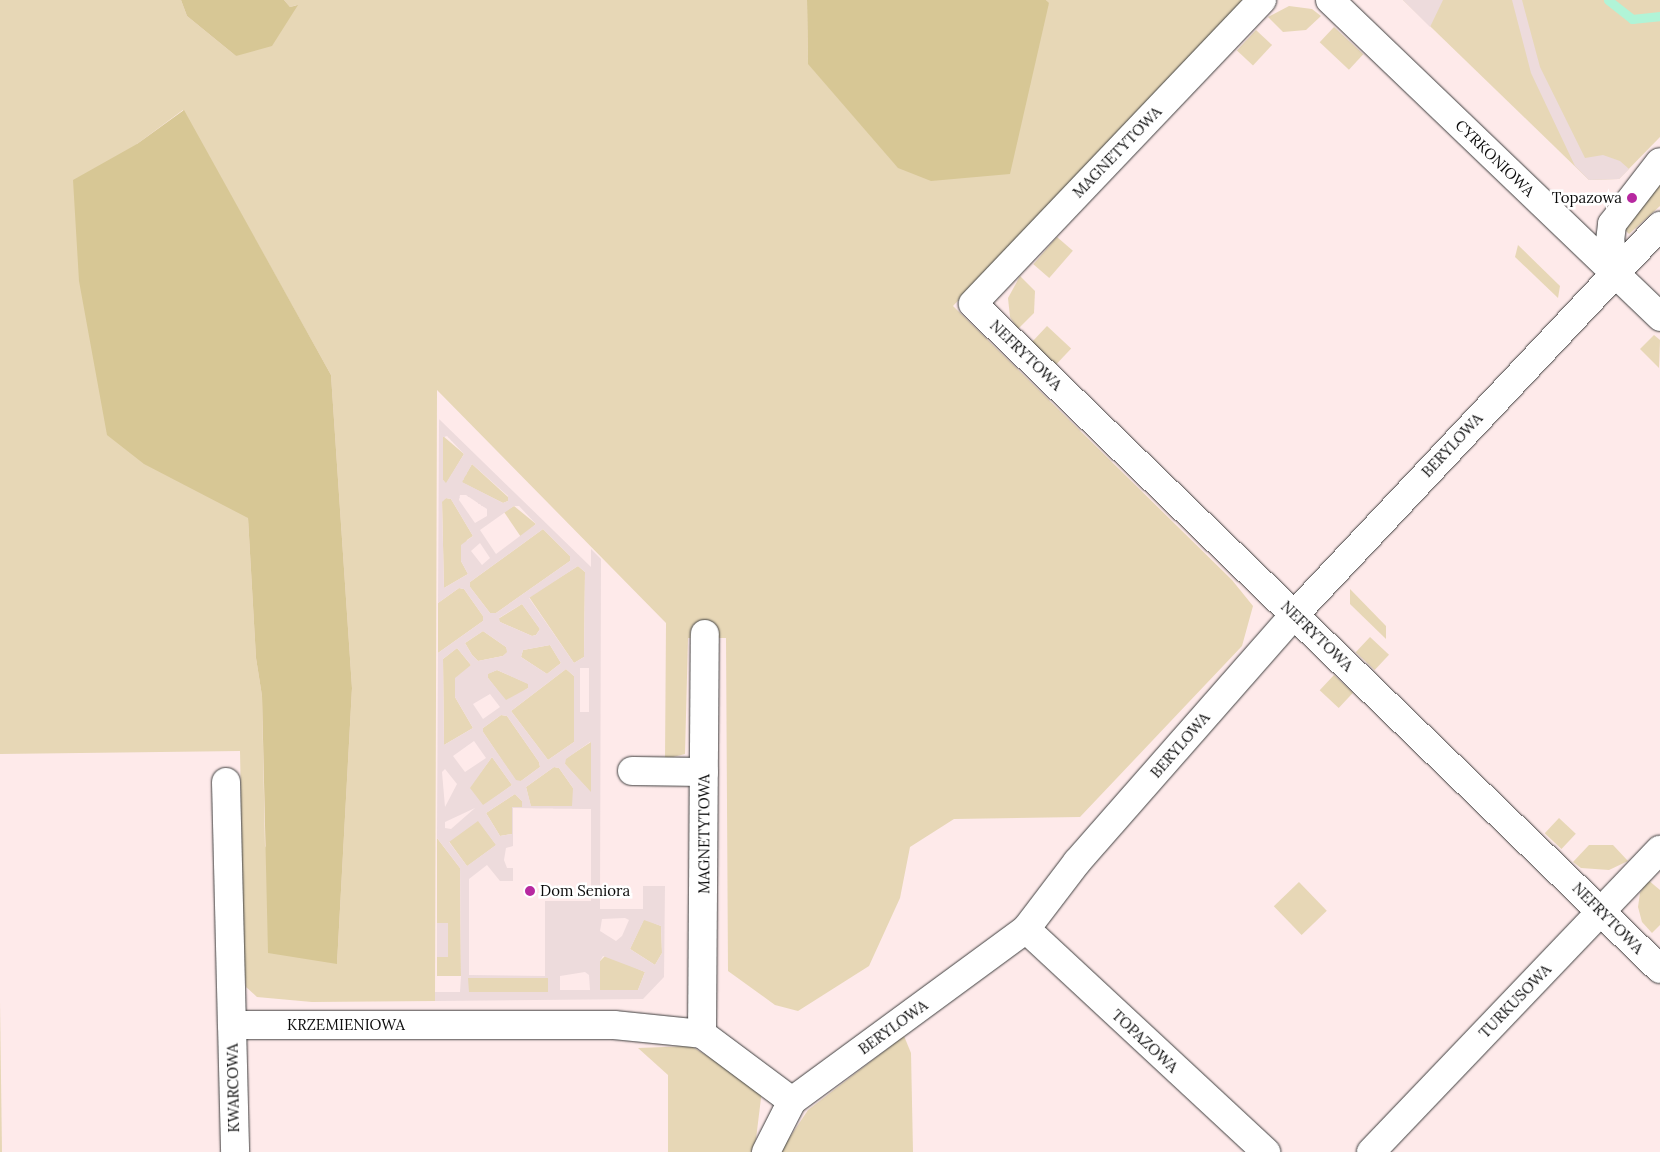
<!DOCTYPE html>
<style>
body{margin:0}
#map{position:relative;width:1660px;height:1152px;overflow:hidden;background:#feeaea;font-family:Lora,serif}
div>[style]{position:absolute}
.green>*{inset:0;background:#e7d7b6;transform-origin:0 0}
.forest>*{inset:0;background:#d7c795}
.plaza>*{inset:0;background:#eddbdc;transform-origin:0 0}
.stream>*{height:9px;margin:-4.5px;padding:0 4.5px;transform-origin:4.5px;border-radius:4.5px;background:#b1f4d7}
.roads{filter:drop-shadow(0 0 1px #3e3e3e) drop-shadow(0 0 1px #3e3e3e)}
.minor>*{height:28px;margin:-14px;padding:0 14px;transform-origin:14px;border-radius:14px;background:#fff}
.dots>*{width:14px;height:14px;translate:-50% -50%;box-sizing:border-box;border:2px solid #fff;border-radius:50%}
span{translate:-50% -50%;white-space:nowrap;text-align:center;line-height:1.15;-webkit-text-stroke:5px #fff;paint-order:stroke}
.street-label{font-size:15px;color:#0b0b0b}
.poi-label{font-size:15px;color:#0b0b0b}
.right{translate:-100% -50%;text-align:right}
.left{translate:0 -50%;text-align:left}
</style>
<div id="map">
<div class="green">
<div style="clip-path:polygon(evenodd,0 0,181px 0,187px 16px,236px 56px,297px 5px,290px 7px,284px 0,807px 0,808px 64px,1049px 4px,1046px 0,1243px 0,953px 306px,1232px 580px,1253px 606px,1242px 646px,1080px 817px,954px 819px,910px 847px,900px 898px,869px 966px,798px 1011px,775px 1005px,728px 971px,726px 638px,688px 638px,685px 754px,665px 759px,666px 623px,437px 390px,435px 1001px,312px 1002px,257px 997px,246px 987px,244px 963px,240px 751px,0 754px,0 0,183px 110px,331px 375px,352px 688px,337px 964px,265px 846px,262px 696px,256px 658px,248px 518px,137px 144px,183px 110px)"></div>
<div style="clip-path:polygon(1403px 0,1660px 0,1660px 137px,1619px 179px,1589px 180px)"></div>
<div style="clip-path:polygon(1289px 6px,1312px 9px,1321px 16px,1306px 30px,1283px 32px,1268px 17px)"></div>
<div style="left:1334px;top:27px;width:40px;height:21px;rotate:43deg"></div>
<div style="left:1256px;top:30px;width:22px;height:28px;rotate:43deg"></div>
<div style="clip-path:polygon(1660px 177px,1660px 206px,1629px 234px,1624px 229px)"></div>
<div style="left:1057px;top:237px;width:21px;height:36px;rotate:41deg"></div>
<div style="clip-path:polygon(1518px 245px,1560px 286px,1558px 298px,1515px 257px)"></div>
<div style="clip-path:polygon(1020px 276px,1035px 291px,1034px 313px,1018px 329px,1010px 317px,1008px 298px)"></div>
<div style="left:1047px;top:326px;width:33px;height:22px;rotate:43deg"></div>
<div style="clip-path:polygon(1654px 335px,1660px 340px,1659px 368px,1640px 349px)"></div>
<div style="clip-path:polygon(443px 436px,464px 454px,446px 484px,443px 480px)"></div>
<div style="clip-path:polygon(472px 464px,508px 497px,508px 501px,503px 503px,461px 482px)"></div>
<div style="clip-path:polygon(446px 498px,451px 499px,473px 536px,467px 540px,461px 561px,468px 574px,444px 588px,442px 501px)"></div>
<div style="clip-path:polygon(514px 506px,536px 524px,521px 537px,504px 512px)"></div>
<div style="clip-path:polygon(543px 529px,570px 556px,570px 561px,496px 613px,490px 613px,470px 587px,470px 582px)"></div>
<div style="clip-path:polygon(578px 566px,585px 572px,584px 657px,574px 663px,529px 597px)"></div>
<div style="clip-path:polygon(459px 588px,464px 589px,483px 616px,483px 621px,438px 653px,438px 603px)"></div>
<div style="clip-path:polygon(1350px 589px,1386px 626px,1386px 639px,1350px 604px)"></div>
<div style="clip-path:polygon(522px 604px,540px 629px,536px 635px,532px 636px,500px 622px,498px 619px)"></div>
<div style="clip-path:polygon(483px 631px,506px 647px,508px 652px,503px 656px,478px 661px,472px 655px,465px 643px)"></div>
<div style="left:1370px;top:637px;width:26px;height:21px;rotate:43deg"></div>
<div style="clip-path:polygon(550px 645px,561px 663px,547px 674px,521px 657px,523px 650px)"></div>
<div style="clip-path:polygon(457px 648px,471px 665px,455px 697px,473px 728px,444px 745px,443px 659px)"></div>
<div style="clip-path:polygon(566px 669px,574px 676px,574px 742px,548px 760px,511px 711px)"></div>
<div style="clip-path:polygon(497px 670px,529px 684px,528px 688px,508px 702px,505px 700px,488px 678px,487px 674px)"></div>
<div style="left:1334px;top:675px;width:26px;height:21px;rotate:43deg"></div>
<div style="clip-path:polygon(501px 715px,507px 716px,539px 762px,540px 767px,521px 781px,516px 781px,483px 732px,483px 728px)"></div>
<div style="clip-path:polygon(591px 742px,591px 793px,565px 764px,565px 759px)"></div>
<div style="clip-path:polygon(492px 757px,512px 785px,483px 806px,469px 788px)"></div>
<div style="clip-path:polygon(554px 767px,559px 768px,573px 788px,573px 807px,531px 807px,526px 787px)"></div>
<div style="clip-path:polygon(515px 794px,522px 801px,522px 807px,512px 807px,512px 834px,500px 836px,486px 813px)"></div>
<div style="left:1559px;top:818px;width:23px;height:21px;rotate:43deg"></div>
<div style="left:478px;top:820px;width:31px;height:36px;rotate:54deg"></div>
<div style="clip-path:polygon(437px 838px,460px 868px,461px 976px,437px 976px,437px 957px,447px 957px,448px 923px,437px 923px)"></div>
<div style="clip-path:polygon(1589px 845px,1613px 845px,1628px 861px,1609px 870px,1581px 868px,1573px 862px)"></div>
<div style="clip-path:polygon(1648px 880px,1660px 890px,1660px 925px,1652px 933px,1642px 922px,1638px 907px,1640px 893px)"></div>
<div style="left:1299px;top:882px;width:40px;height:35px;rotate:46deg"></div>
<div style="clip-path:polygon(644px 919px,661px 926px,662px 953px,655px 965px,630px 949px)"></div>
<div style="clip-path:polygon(606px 955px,645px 972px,638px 990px,600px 990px,600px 961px)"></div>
<div style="left:468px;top:978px;width:80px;height:14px"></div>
<div style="clip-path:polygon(0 1001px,2px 1152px,0 1152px)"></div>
<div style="clip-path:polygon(904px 1036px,911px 1053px,913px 1152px,780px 1152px,808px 1110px)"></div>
<div style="clip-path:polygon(691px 1046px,762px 1090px,756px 1139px,751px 1152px,668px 1152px,668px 1075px,638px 1048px)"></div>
</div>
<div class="forest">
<div style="clip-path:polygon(181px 0,284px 0,290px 7px,298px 5px,272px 46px,236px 56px,187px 16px)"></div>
<div style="clip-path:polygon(807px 0,1046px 0,1049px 3px,1010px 174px,931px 181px,898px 168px,808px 64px)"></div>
<div style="clip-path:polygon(184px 110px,331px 375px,352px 688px,337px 964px,268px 953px,262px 696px,256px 658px,248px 518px,144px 464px,107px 435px,79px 281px,73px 180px,137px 144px)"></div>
</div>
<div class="plaza">
<div style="clip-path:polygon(1403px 0,1443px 0,1430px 27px)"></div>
<div style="clip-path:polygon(1512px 0,1522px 0,1540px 67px,1585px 158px,1603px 155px,1620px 161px,1629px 169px,1619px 179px,1589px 180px,1575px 166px,1531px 73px)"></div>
<div style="clip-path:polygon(evenodd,439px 419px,591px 567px,591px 549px,601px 559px,600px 909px,643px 909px,643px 886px,665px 886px,664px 977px,643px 999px,435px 1001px,435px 992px,460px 992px,461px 976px,460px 868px,437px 838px,438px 653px,483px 621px,483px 616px,464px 589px,459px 588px,438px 603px,439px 419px,447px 436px,464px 454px,446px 483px,443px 480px,443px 437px,447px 436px,439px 419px,472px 464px,508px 496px,508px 501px,503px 503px,462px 482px,472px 464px,439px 419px,460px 495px,466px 495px,487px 509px,487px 516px,475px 523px,459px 500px,460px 495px,439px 419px,446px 498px,451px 499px,473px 536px,461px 545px,461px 561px,468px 574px,444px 588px,442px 502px,446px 498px,439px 419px,514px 506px,519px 506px,536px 524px,496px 554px,480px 530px,514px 506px,439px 419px,543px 529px,570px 556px,570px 561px,496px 613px,490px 613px,470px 587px,470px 582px,543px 529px,439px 419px,480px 543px,490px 558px,482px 565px,471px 551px,480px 543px,439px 419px,578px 566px,585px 572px,584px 657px,574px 663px,529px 598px,578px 566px,439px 419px,522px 604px,540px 629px,536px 635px,532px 636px,500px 622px,499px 618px,522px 604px,439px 419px,483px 631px,506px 647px,507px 652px,503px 656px,478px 661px,472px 655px,465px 643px,483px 631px,439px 419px,550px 645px,561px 663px,547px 674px,521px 657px,523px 650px,550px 645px,439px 419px,457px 648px,471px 665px,455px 678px,455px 697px,473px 728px,444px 745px,443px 659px,457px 648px,439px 419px,580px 668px,589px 668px,589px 712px,580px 712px,580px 668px,439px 419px,566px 669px,574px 676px,574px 742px,548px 760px,511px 711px,566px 669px,439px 419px,497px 670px,528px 684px,528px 688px,506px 700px,488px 678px,488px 674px,497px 670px,439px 419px,490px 694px,500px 707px,483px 719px,473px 704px,490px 694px,439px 419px,501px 715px,507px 716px,539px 762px,540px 767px,521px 781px,516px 780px,483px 732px,483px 728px,501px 715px,439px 419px,474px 741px,486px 758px,465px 772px,453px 756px,474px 741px,439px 419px,590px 742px,591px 742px,591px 792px,565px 764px,566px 759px,590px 742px,439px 419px,492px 757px,512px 785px,483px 805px,470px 788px,492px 757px,439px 419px,554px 767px,559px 768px,573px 788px,572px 806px,531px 806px,526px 787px,554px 767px,439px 419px,445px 769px,457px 784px,445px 807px,442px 772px,445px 769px,439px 419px,515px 794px,522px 801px,522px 807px,512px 807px,512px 834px,500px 836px,486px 813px,515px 794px,439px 419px,475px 808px,451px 829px,445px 828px,445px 822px,475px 808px,439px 419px,513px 808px,591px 809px,591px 901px,545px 901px,545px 976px,469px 975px,469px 879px,487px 865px,500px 881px,513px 881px,513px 868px,507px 868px,504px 860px,506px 848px,513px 846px,513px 808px,439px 419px,478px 821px,496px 845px,467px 866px,449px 842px,478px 821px,439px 419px,625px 918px,629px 920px,622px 936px,616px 941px,600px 931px,602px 919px,625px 918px,439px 419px,644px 920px,661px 926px,662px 953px,655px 965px,630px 949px,644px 920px,439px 419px,603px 956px,645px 972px,638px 990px,600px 990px,600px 961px,603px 956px,439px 419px,585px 972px,589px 975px,590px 990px,560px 990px,560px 976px,585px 972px,439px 419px,468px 978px,548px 978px,548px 992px,469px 992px,468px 978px)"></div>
<div style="left:437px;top:923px;width:11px;height:34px"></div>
</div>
<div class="stream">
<div style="left:1608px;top:0;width:31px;rotate:38deg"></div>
<div style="left:1632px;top:19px;width:28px;rotate:-6deg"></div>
</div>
<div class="roads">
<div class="minor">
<div style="left:1262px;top:0;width:419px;rotate:133.6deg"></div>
<div style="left:973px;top:304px;width:956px;rotate:44.07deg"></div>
<div style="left:1330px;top:0;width:458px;rotate:43.8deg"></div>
<div style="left:1616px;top:274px;width:34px;rotate:-100deg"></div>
<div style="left:1610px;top:241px;width:17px;rotate:-83deg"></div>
<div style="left:1612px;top:224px;width:78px;rotate:-52.3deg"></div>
<div style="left:632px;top:771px;width:72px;rotate:0.8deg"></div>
<div style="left:226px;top:782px;width:243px;rotate:88.6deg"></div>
<div style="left:232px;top:1025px;width:382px"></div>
<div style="left:614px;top:1025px;width:88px;rotate:5.8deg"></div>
<div style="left:1026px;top:929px;width:328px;rotate:42.9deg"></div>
<div style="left:232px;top:1025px;width:127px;rotate:88.6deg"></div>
<div style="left:702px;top:1034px;width:400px;rotate:-89.6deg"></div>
<div style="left:702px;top:1034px;width:112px;rotate:36.7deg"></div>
<div style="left:766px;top:1152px;width:57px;rotate:-63deg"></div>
<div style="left:792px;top:1101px;width:290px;rotate:-36.3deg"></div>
<div style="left:1026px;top:929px;width:84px;rotate:-52.7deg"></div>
<div style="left:1077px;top:862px;width:330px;rotate:-48.7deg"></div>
<div style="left:1295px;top:614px;width:533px;rotate:-46.75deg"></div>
<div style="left:1371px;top:1152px;width:418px;rotate:-46.3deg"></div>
</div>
</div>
<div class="dots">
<div style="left:1632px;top:198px;background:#b728a0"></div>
<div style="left:530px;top:891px;background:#b728a0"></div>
</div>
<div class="street-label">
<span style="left:1117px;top:152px;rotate:-46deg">MAGNETYTOWA</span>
<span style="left:1495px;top:158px;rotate:44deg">CYRKONIOWA</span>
<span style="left:1026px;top:355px;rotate:44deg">NEFRYTOWA</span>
<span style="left:1452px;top:445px;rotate:-47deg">BERYLOWA</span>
<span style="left:1317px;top:636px;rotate:44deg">NEFRYTOWA</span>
<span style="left:1180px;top:745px;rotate:-49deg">BERYLOWA</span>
<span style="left:704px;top:834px;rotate:-90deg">MAGNETYTOWA</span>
<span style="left:1608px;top:918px;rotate:45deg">NEFRYTOWA</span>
<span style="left:1515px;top:1001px;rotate:-46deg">TURKUSOWA</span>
<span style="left:346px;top:1025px">KRZEMIENIOWA</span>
<span style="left:893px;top:1027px;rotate:-36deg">BERYLOWA</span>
<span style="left:1145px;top:1041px;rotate:43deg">TOPAZOWA</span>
<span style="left:233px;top:1088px;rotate:-91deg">KWARCOWA</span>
</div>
<div class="poi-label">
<span class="right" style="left:1622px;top:198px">Topazowa</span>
<span class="left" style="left:540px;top:891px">Dom Seniora</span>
</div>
</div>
